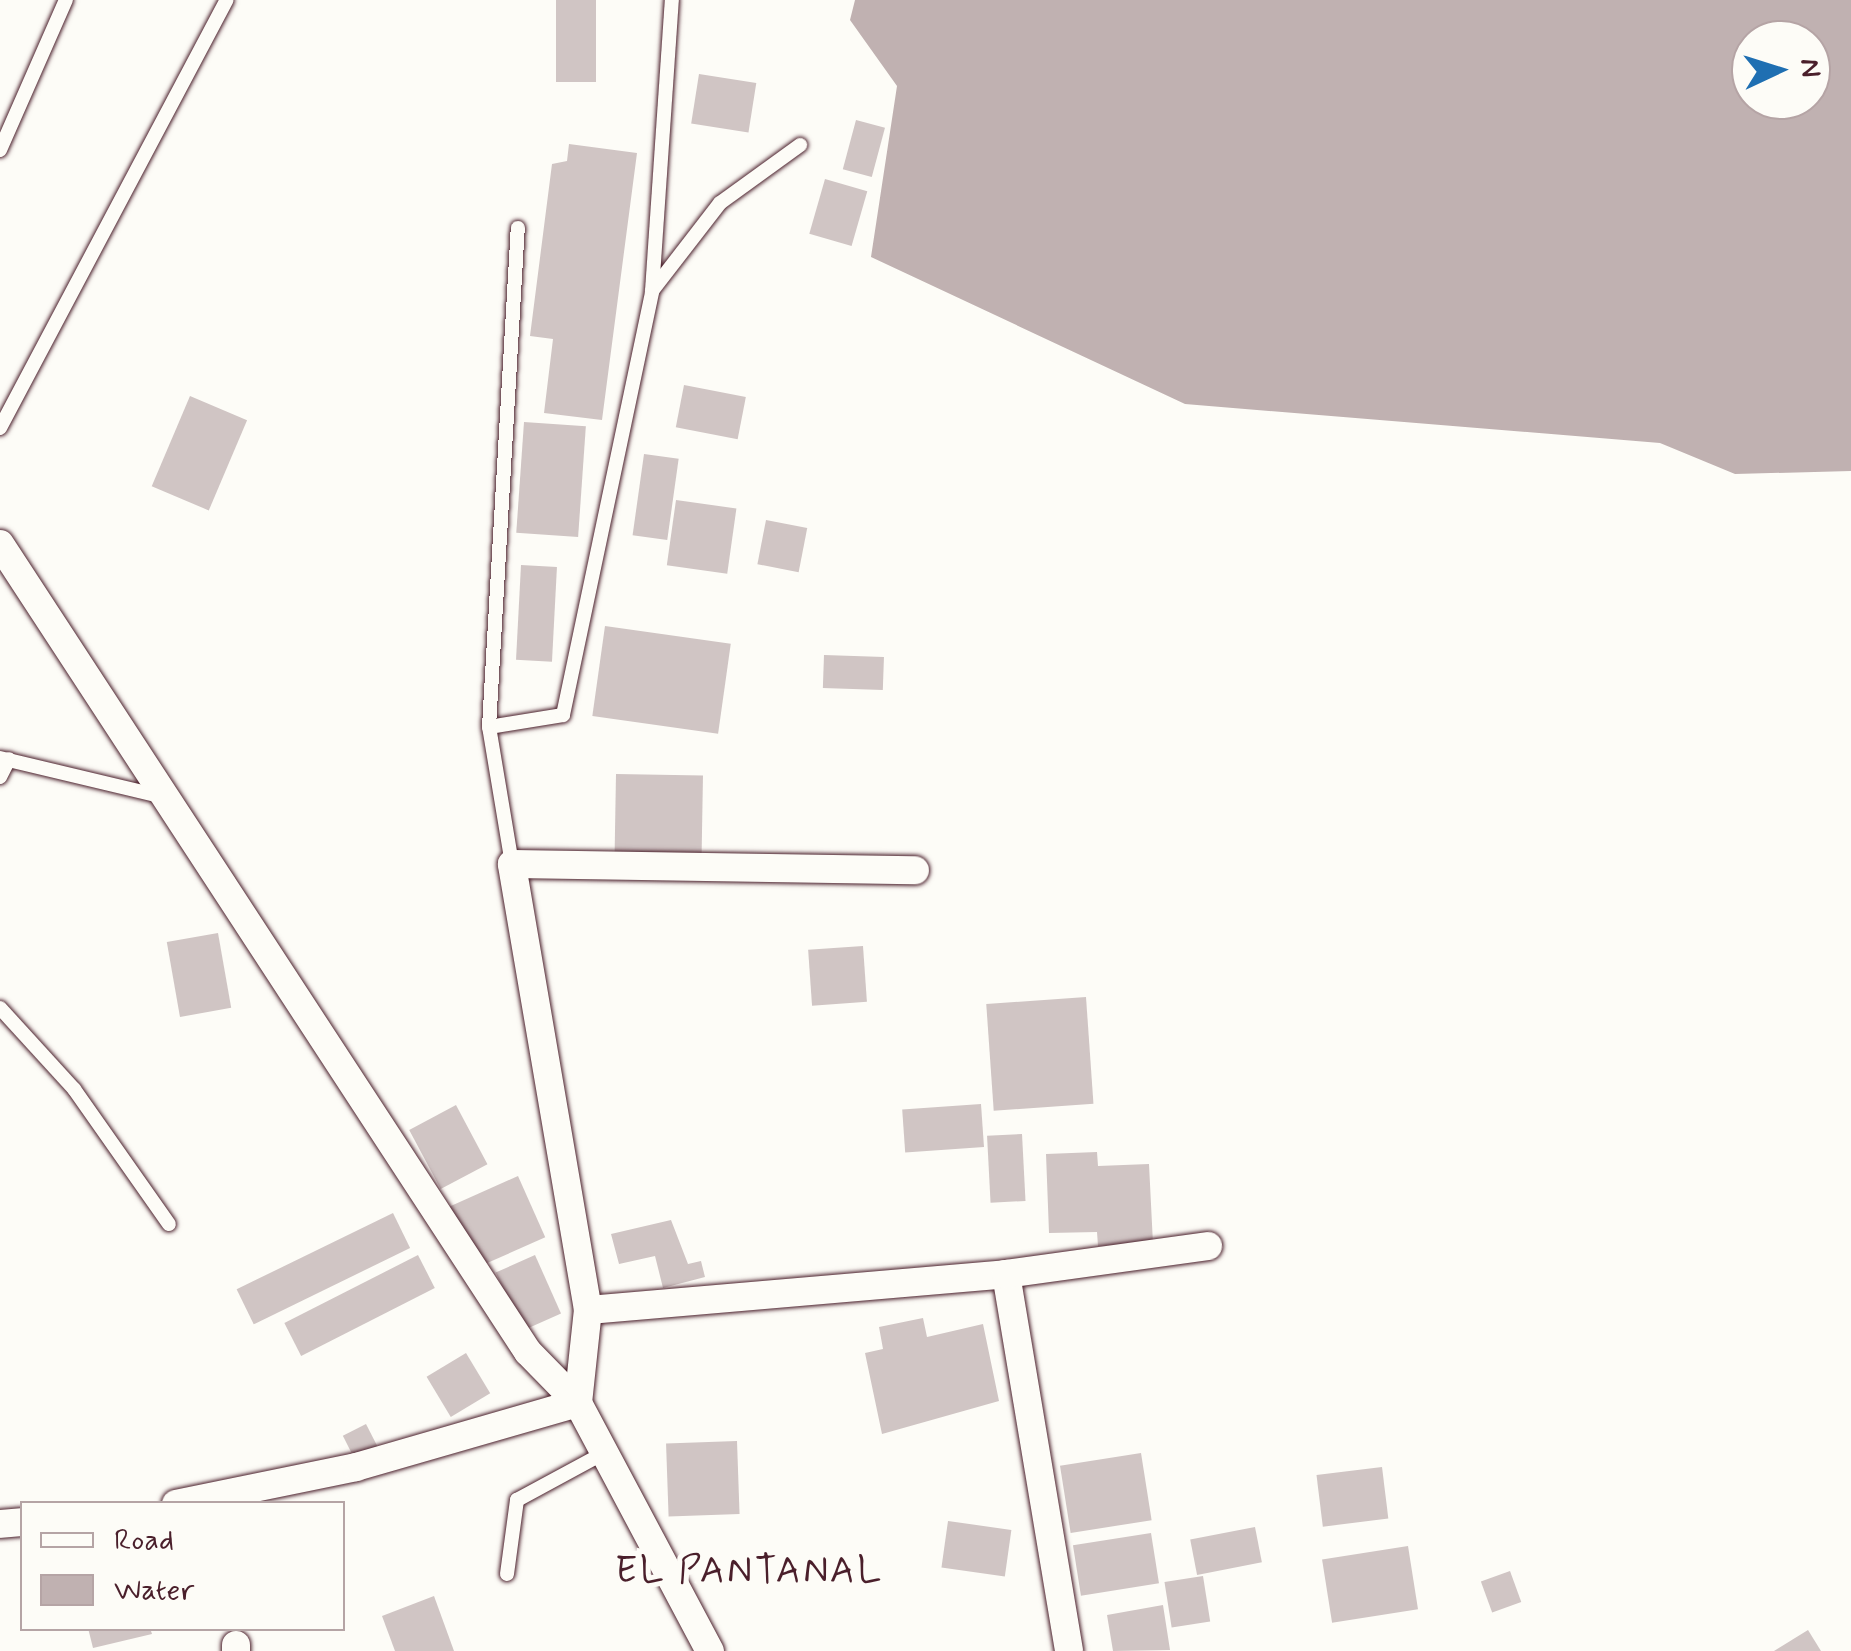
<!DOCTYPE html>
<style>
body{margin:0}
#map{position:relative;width:1851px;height:1651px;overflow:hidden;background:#fdfcf7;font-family:Mynerve,sans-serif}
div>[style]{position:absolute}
.water>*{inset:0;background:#c0b1b1}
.building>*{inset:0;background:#d0c5c4;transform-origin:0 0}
.roads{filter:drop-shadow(0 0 2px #4a1f2b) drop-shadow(0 0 2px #4a1f2b)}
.lane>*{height:14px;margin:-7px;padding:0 7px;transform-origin:7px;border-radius:7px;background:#fdfcf7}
.street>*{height:28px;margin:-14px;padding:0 14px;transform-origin:14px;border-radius:14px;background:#fdfcf7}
span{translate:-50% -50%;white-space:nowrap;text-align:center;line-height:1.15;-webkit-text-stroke:10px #fdfcf7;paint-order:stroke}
.neighbourhood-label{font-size:38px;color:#4a1f2b;letter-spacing:2.5px}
.legend{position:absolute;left:20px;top:1501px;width:325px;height:130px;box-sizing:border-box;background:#fdfcf7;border:2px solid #b5a4a5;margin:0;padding:12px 18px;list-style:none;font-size:30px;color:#4a1f2b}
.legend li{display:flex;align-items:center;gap:20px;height:50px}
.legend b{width:50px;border:2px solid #b5a4a5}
.north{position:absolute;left:1731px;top:20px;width:100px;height:100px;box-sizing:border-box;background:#fdfcf7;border:2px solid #b5a4a5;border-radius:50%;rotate:86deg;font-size:28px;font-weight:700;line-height:40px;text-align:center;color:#4a1f2b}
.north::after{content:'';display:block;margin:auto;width:35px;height:45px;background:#1f6fb2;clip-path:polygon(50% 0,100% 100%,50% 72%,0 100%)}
</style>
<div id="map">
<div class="water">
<div style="clip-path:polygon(evenodd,855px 0,1851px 0,1851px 471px,1735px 474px,1660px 443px,1185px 404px,871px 257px,897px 86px,850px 20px,855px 0,1751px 40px,1811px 40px,1811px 100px,1751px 100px,1751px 40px)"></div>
</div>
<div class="building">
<div style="left:556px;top:0;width:40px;height:82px"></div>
<div style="left:699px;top:74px;width:58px;height:50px;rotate:9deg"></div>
<div style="left:856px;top:120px;width:30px;height:51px;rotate:15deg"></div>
<div style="clip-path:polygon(569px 144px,637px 153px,602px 420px,544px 413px,553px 339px,530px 336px,552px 164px,567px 161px)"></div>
<div style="left:825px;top:179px;width:44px;height:57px;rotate:16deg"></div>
<div style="left:684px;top:385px;width:63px;height:43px;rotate:11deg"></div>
<div style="left:190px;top:396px;width:62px;height:98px;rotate:23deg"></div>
<div style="left:524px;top:422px;width:62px;height:111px;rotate:4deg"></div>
<div style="left:644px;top:454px;width:35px;height:82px;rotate:8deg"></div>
<div style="left:676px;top:500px;width:61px;height:66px;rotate:8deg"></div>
<div style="left:766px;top:520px;width:42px;height:45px;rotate:11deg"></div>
<div style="left:521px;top:565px;width:36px;height:95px;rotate:3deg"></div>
<div style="left:605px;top:626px;width:127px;height:91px;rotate:8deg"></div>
<div style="left:824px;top:655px;width:60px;height:33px;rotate:2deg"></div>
<div style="left:616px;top:774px;width:87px;height:82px;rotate:1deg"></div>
<div style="left:218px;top:933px;width:76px;height:52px;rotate:80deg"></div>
<div style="left:863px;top:946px;width:56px;height:55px;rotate:86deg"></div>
<div style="left:1086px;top:997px;width:107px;height:100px;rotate:86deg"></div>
<div style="left:981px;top:1104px;width:43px;height:79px;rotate:86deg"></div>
<div style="left:456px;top:1105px;width:67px;height:53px;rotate:62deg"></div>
<div style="left:1022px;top:1134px;width:67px;height:35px;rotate:87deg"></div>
<div style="clip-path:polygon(1097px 1152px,1098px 1166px,1149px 1164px,1153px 1244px,1098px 1246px,1097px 1232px,1049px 1233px,1046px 1154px)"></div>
<div style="left:518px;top:1176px;width:67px;height:76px;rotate:66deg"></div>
<div style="left:393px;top:1213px;width:39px;height:174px;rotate:64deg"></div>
<div style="clip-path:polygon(671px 1220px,688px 1264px,701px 1261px,705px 1277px,663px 1288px,655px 1256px,619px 1264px,611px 1234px)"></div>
<div style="left:418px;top:1255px;width:37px;height:150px;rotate:63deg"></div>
<div style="left:535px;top:1255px;width:64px;height:43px;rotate:66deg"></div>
<div style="clip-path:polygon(923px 1318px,927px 1337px,983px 1324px,999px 1401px,882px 1434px,865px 1353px,883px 1349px,879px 1327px)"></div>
<div style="left:466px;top:1353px;width:47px;height:46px;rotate:59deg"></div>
<div style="left:366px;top:1424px;width:29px;height:26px;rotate:63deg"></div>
<div style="left:737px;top:1441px;width:73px;height:71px;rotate:88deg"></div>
<div style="left:1141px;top:1453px;width:68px;height:82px;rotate:81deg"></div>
<div style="left:1382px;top:1467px;width:52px;height:66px;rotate:83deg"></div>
<div style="left:948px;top:1521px;width:64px;height:47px;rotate:8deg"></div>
<div style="left:1255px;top:1527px;width:36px;height:66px;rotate:79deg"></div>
<div style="left:1151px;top:1533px;width:51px;height:79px;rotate:81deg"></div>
<div style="left:1408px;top:1546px;width:64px;height:87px;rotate:81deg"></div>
<div style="left:1510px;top:1571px;width:33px;height:31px;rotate:70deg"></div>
<div style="left:1203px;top:1576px;width:46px;height:39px;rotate:81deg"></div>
<div style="clip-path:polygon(434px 1596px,454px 1651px,395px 1651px,382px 1616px)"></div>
<div style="clip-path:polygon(1163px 1605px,1170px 1650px,1113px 1651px,1107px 1615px)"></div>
<div style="clip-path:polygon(88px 1628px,150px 1628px,152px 1634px,93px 1648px)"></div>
<div style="clip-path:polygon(1808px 1630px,1821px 1651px,1774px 1651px)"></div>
</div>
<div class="roads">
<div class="lane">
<div style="left:0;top:150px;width:164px;rotate:-66.3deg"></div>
<div style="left:652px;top:291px;width:111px;rotate:-52.3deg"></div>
<div style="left:720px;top:203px;width:99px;rotate:-35.9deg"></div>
<div style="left:0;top:428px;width:484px;rotate:-62.1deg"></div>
<div style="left:489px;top:727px;width:75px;rotate:-9.2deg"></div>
<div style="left:563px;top:715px;width:433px;rotate:-78.1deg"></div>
<div style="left:652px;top:291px;width:292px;rotate:-86.1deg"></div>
<div style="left:0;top:758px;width:164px;rotate:13.4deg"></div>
<div style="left:0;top:777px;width:20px;rotate:-63deg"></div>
<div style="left:512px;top:864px;width:139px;rotate:-99.5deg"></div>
<div style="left:489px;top:727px;width:500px;rotate:-86.7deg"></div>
<div style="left:0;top:1008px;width:110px;rotate:47.6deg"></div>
<div style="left:74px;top:1089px;width:165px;rotate:54.9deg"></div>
<div style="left:507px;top:1574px;width:75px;rotate:-82.3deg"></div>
<div style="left:517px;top:1500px;width:99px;rotate:-28.4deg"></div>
</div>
<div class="street">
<div style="left:0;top:544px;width:965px;rotate:56.84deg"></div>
<div style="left:528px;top:1352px;width:71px;rotate:45.6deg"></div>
<div style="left:578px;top:1403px;width:281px;rotate:62deg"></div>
<div style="left:1006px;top:1274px;width:382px;rotate:80.5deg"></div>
<div style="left:588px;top:1310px;width:420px;rotate:-4.9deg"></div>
<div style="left:1006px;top:1274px;width:204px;rotate:-7.9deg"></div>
<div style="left:176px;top:1504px;width:184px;rotate:-11.6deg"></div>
<div style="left:356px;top:1467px;width:231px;rotate:-16.1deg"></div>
<div style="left:578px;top:1403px;width:94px;rotate:-83.9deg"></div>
<div style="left:588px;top:1310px;width:452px;rotate:-99.7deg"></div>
<div style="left:512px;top:864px;width:403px;rotate:0.9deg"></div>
<div style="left:0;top:1524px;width:22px;rotate:-5deg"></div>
<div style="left:236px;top:1645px;width:6px;rotate:90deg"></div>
</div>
</div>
<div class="neighbourhood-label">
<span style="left:749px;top:1572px">EL PANTANAL</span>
</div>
<ul class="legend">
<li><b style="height:12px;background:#fdfcf7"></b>Road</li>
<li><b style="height:28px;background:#c0b1b1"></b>Water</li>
</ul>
<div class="north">N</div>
</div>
